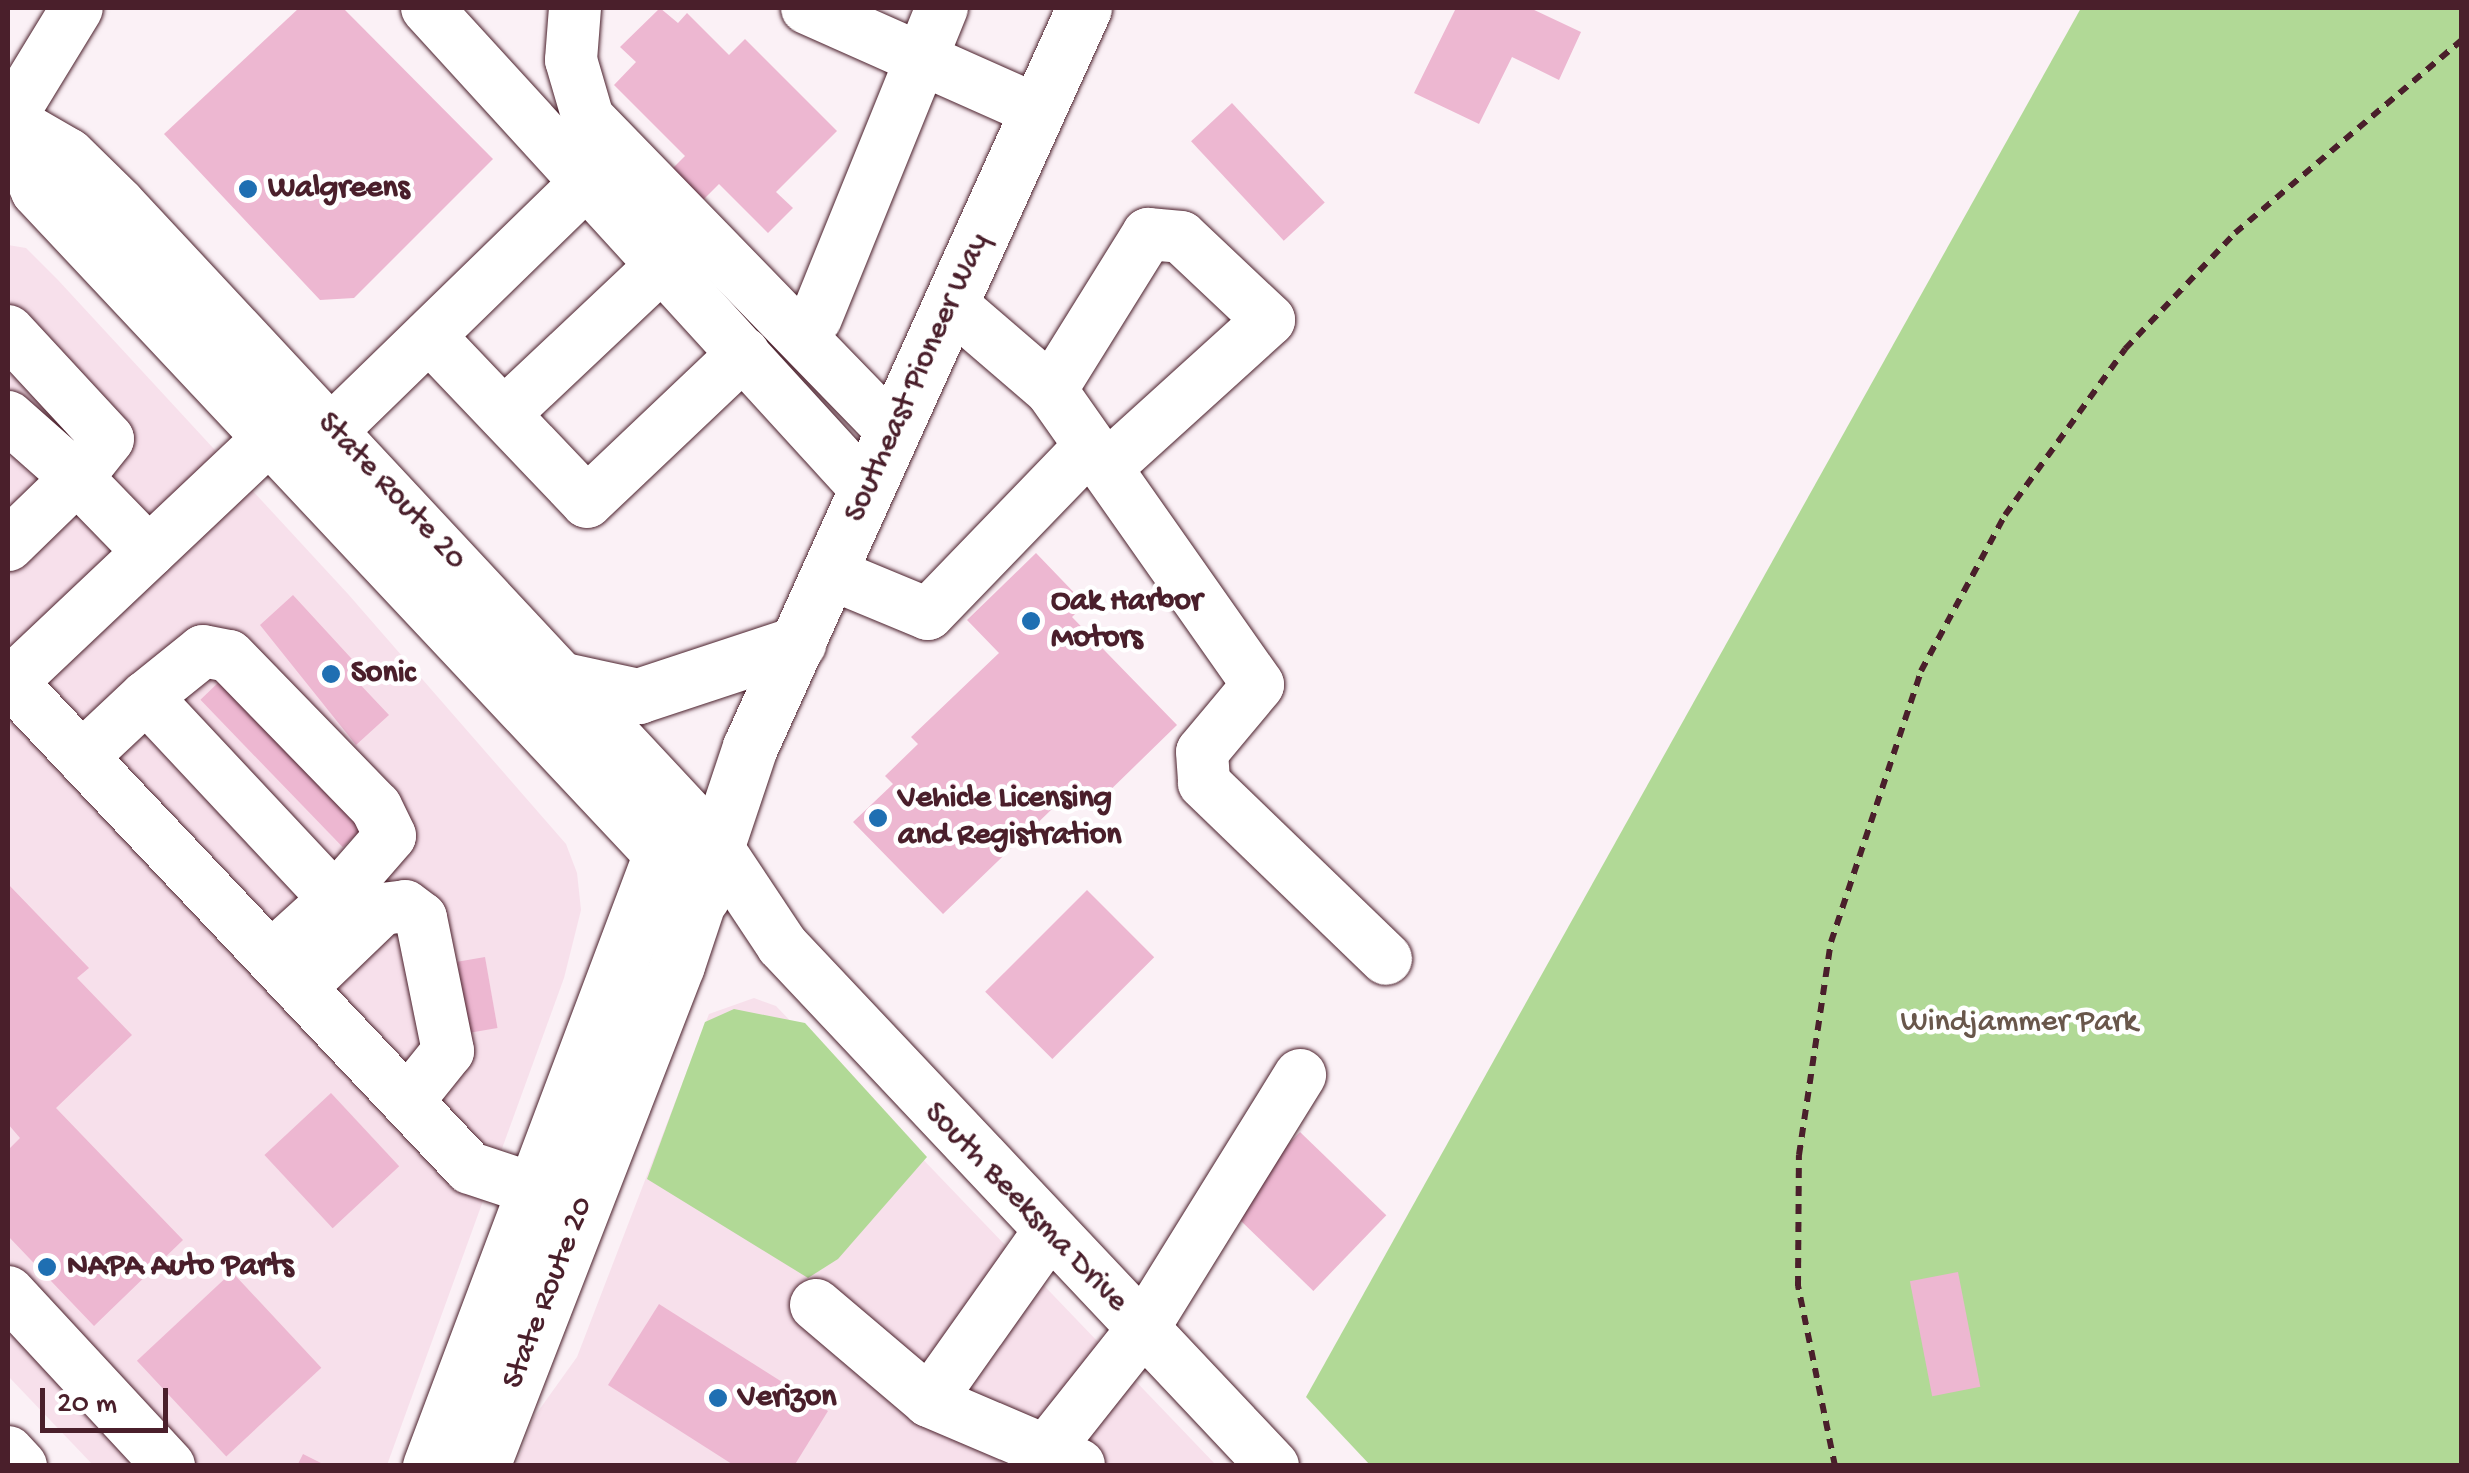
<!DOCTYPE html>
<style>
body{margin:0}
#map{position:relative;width:2469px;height:1473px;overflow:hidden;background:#fbf1f6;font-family:"Gochi Hand",sans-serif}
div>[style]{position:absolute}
.built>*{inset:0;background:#f7e0eb}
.green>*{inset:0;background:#b1d996}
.building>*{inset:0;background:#edb7d1;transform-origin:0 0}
.path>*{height:6px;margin-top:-3px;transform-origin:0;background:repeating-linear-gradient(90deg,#4a1f2b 0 10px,transparent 0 18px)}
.roads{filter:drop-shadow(0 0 2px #4a1f2b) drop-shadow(0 0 2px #4a1f2b)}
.minor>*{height:52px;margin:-26px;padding:0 26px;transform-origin:26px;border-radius:26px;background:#fff}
.major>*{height:55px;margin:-27.5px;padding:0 27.5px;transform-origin:27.5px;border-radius:27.5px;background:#fff}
.dots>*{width:28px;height:28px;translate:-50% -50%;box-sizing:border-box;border:5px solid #fff;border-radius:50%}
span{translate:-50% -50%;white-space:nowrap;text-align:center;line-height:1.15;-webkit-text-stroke:9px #fff;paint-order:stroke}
.poi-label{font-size:32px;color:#4a1f2b;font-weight:700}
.left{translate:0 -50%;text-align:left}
.street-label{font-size:32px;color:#4a1f2b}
.park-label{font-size:32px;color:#69574b}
.frame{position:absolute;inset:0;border:10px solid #4a1f2b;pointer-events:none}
.scale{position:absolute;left:40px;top:1388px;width:128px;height:45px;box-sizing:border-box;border:5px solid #4a1f2b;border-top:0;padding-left:12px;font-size:30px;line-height:35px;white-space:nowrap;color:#4a1f2b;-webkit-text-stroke:8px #fff;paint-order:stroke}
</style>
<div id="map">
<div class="built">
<div style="clip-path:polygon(8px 245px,26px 248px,58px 280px,348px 594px,566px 844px,577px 873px,581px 910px,564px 978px,387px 1465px,93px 1465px,8px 1376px)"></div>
<div style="clip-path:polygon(754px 998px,776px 1006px,1216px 1465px,516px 1466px,534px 1417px,577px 1357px,709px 1014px)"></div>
</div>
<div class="green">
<div style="clip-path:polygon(2081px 8px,2461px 8px,2461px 1465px,1370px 1465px,1306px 1397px)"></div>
<div style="clip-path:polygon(734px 1009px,805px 1023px,927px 1157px,838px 1259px,808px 1278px,647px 1179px,705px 1022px)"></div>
</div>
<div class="building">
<div style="clip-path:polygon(299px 8px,343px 8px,493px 159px,354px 298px,320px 300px,164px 134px)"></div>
<div style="clip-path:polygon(660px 8px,678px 23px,687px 13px,729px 55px,745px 39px,837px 131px,776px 192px,793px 208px,768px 233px,719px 184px,689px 214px,658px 183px,685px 156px,614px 85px,636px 62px,620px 47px)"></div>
<div style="clip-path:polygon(1456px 8px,1530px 8px,1581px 32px,1559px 80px,1512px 57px,1479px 124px,1414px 93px)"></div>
<div style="left:1232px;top:103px;width:136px;height:56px;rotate:47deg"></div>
<div style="clip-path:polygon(1036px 553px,1085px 604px,1072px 617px,1177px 725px,1097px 803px,1079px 783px,943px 914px,853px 822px,893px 784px,885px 776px,918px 744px,911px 737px,999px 653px,967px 620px)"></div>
<div style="clip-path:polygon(293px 595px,362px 670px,354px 678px,389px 715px,356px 745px,260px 625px)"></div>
<div style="left:222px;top:679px;width:205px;height:30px;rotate:46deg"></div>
<div style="clip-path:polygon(8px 884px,89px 968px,77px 978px,132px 1035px,56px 1108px,183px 1240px,94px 1326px,8px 1236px,8px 1150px,20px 1138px,8px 1124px)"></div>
<div style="left:1087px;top:890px;width:95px;height:144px;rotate:45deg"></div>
<div style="left:485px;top:957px;width:72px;height:28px;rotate:80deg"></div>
<div style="left:331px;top:1093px;width:100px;height:91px;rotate:47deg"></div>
<div style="left:1300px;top:1132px;width:120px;height:105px;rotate:44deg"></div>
<div style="left:232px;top:1272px;width:131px;height:130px;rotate:47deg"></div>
<div style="left:1958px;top:1272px;width:117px;height:49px;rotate:79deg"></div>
<div style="clip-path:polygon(659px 1304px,828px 1411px,794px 1466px,735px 1466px,608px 1385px)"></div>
<div style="clip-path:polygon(303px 1454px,327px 1466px,297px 1466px)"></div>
</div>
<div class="path">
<div style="left:1835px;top:1466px;width:184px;rotate:-101.6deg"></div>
<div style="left:1798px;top:1286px;width:131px;rotate:-89.6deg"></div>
<div style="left:1799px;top:1155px;width:215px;rotate:-81.5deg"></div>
<div style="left:1831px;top:942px;width:286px;rotate:-71.6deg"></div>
<div style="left:1921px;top:671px;width:177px;rotate:-61.7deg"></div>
<div style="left:2005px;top:515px;width:205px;rotate:-54.1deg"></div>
<div style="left:2125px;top:349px;width:160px;rotate:-46.5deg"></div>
<div style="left:2235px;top:233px;width:298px;rotate:-40.4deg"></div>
</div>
<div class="roads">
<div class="minor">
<div style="left:427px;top:8px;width:653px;rotate:47.61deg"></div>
<div style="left:575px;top:8px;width:52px;rotate:94.4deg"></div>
<div style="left:571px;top:60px;width:60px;rotate:73.7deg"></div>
<div style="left:588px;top:118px;width:438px;rotate:45.8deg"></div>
<div style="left:807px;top:8px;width:253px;rotate:24deg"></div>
<div style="left:8px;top:121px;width:132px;rotate:-58.6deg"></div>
<div style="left:951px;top:304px;width:132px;rotate:40.7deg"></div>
<div style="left:1051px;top:390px;width:360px;rotate:54.9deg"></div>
<div style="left:1258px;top:685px;width:87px;rotate:129.9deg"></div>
<div style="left:1202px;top:752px;width:31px;rotate:86deg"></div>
<div style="left:1204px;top:783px;width:253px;rotate:44deg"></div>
<div style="left:816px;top:318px;width:335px;rotate:-67.9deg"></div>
<div style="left:8px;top:331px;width:147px;rotate:47.2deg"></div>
<div style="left:108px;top:439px;width:50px;rotate:128.5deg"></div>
<div style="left:77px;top:478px;width:92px;rotate:-138.5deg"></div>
<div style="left:429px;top:336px;width:229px;rotate:46.4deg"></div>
<div style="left:587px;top:502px;width:216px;rotate:-43.5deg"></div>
<div style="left:1051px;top:390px;width:184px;rotate:-58.1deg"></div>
<div style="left:1148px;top:234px;width:33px;rotate:5deg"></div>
<div style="left:1181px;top:237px;width:121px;rotate:43.3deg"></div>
<div style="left:1269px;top:320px;width:220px;rotate:137.8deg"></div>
<div style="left:504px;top:414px;width:217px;rotate:-43.3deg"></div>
<div style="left:333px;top:429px;width:354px;rotate:-44.2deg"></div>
<div style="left:8px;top:545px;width:96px;rotate:-44.2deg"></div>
<div style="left:77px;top:478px;width:103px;rotate:45.8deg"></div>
<div style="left:829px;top:573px;width:107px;rotate:22.5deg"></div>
<div style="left:928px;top:614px;width:233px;rotate:-46deg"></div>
<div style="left:11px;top:682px;width:668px;rotate:46.64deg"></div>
<div style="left:470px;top:1168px;width:66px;rotate:18.4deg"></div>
<div style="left:8px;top:685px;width:358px;rotate:-43.4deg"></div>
<div style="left:146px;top:697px;width:73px;rotate:-38.9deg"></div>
<div style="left:203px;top:651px;width:26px;rotate:11deg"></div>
<div style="left:229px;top:656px;width:211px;rotate:45.8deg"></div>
<div style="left:376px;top:807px;width:32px;rotate:64deg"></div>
<div style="left:390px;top:836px;width:84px;rotate:131.1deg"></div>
<div style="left:82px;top:757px;width:88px;rotate:-43.2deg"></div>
<div style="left:146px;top:697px;width:277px;rotate:46.9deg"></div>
<div style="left:335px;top:899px;width:86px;rotate:137.8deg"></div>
<div style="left:719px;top:850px;width:114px;rotate:56.4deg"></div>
<div style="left:782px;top:945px;width:716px;rotate:46.7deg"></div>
<div style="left:300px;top:988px;width:114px;rotate:-43.9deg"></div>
<div style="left:382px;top:909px;width:23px;rotate:-7deg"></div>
<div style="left:405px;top:906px;width:20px;rotate:37deg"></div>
<div style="left:421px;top:918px;width:136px;rotate:78.5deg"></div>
<div style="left:448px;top:1051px;width:65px;rotate:128.8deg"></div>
<div style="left:1048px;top:1233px;width:206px;rotate:125.3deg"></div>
<div style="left:929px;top:1401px;width:163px;rotate:23.1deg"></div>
<div style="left:8px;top:1292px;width:237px;rotate:47.2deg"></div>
<div style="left:816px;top:1305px;width:148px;rotate:40.3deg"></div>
<div style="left:1046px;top:1451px;width:154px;rotate:-51.6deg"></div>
<div style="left:1142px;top:1330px;width:300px;rotate:-58.2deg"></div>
<div style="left:8px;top:1452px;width:19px;rotate:47deg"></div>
</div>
<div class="major">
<div style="left:8px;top:121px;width:68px;rotate:30deg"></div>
<div style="left:67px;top:155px;width:70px;rotate:44.4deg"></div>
<div style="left:117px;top:204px;width:883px;rotate:47.02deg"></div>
<div style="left:8px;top:122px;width:74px;rotate:66.2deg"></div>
<div style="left:38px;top:190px;width:970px;rotate:46.8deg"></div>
<div style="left:568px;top:681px;width:72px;rotate:12.1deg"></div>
<div style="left:638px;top:696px;width:169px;rotate:-18.3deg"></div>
<div style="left:430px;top:1466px;width:683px;rotate:-69.34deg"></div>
<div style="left:482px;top:1466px;width:538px;rotate:-68.73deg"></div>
<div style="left:677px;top:965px;width:230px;rotate:-71.5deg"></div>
<div style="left:750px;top:747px;width:811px;rotate:-65.68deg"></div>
</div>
</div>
<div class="dots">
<div style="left:248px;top:189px;background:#1f6fb2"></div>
<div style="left:1031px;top:621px;background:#1f6fb2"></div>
<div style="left:331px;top:674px;background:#1f6fb2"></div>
<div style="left:878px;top:818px;background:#1f6fb2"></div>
<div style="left:47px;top:1267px;background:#1f6fb2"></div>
<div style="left:718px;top:1398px;background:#1f6fb2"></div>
</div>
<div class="poi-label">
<span class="left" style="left:268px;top:189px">Walgreens</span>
<span class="left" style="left:1051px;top:621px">Oak Harbor<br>Motors</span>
<span class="left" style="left:351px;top:674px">Sonic</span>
<span class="left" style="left:898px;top:818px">Vehicle Licensing<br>and Registration</span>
<span class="left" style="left:67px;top:1267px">NAPA Auto Parts</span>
<span class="left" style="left:738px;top:1398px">Verizon</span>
</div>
<div class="street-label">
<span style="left:918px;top:378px;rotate:-66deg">Southeast Pioneer Way</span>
<span style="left:391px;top:492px;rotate:47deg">State Route 20</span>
<span style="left:1025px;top:1208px;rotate:46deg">South Beeksma Drive</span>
<span style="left:549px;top:1293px;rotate:-69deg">State Route 20</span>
</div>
<div class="park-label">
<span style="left:2019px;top:1023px">Windjammer Park</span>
</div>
<div class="frame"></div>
<div class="scale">20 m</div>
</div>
